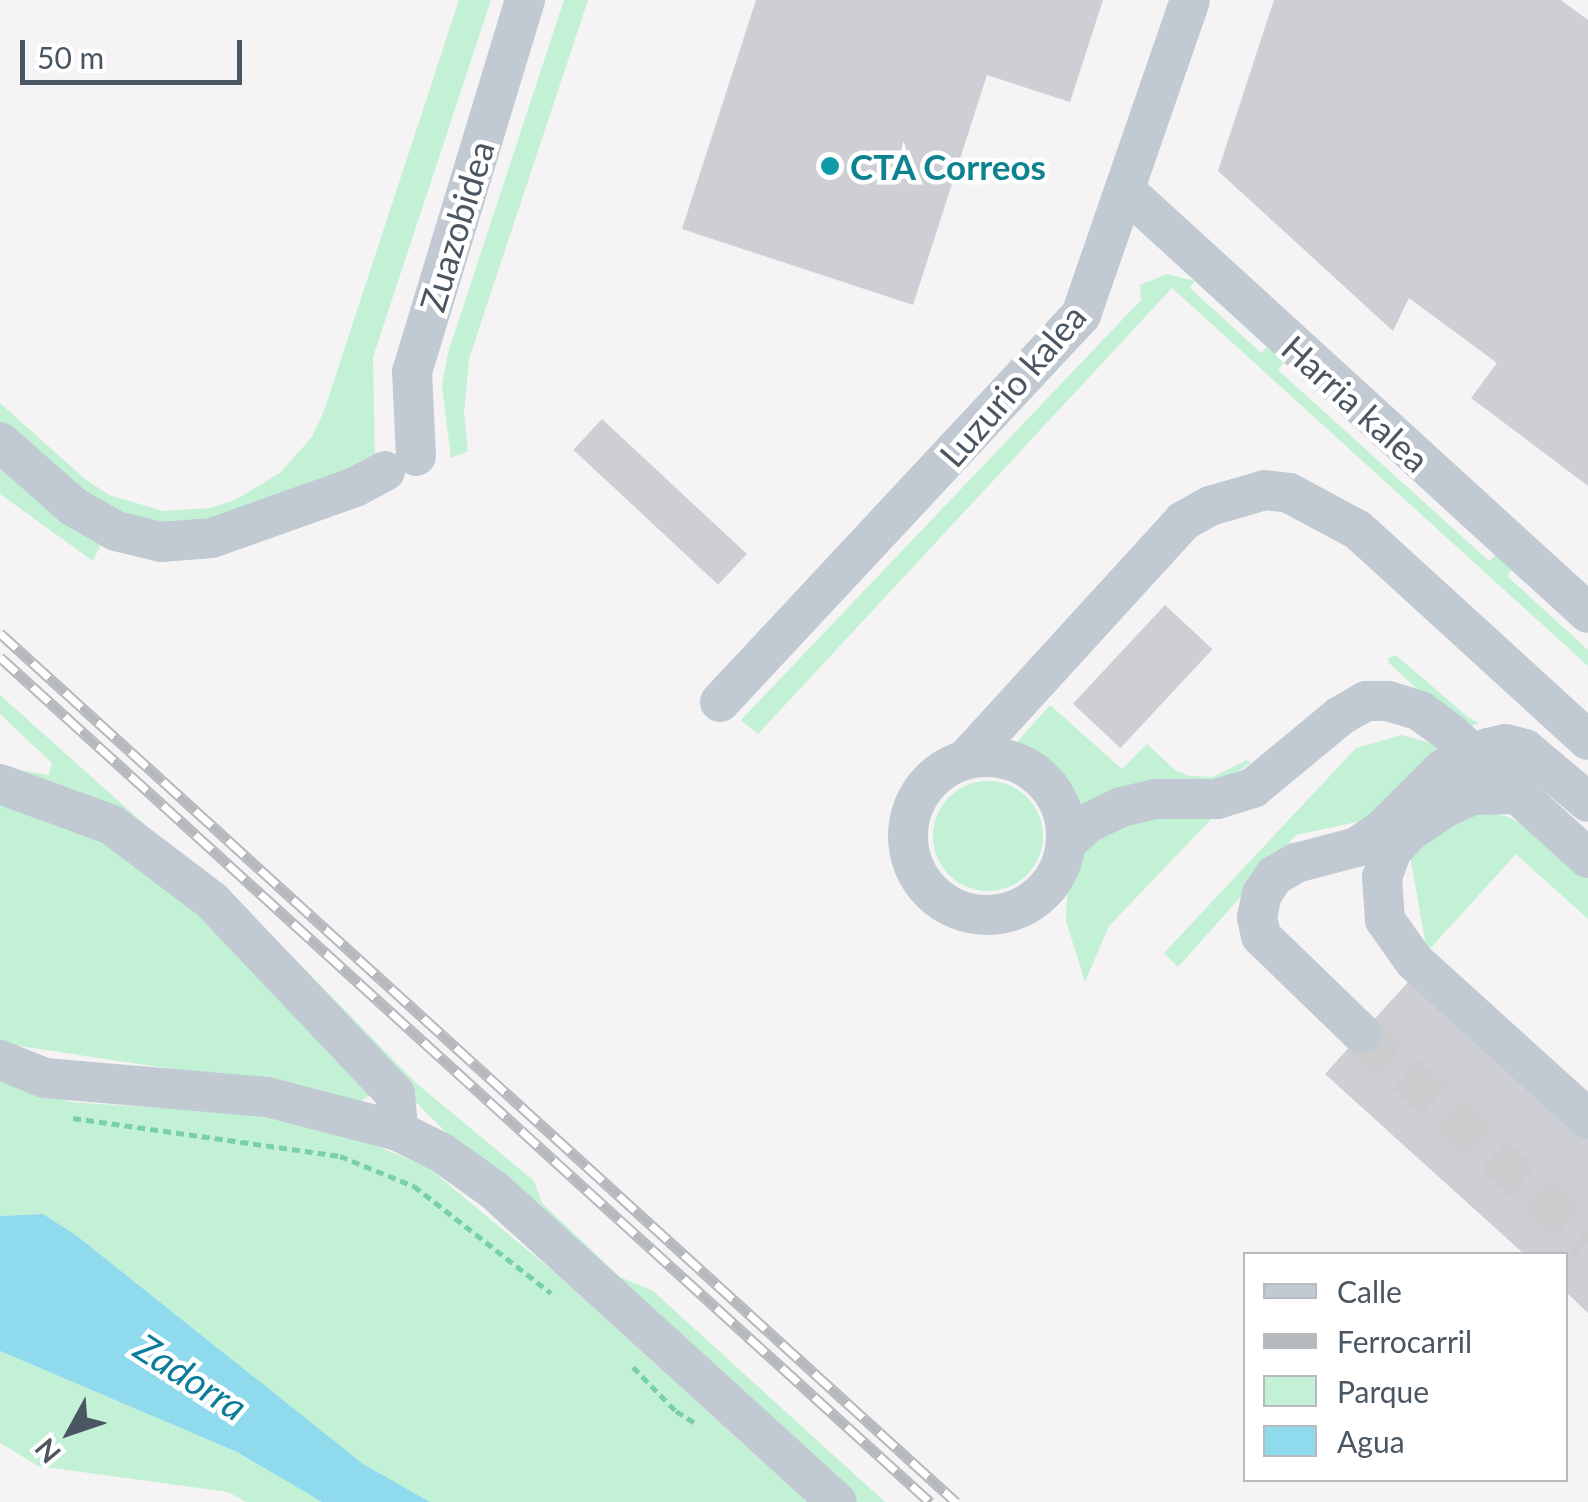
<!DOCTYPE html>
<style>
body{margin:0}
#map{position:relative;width:1588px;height:1502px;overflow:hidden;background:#f5f3f3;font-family:Lato,sans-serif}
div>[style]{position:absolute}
.green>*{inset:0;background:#c3f1d5}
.round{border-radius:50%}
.water>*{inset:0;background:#90daee}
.building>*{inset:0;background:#cdcfd5;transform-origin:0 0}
.minor-tunnel>*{height:40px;margin-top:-20px;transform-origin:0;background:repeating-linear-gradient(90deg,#caccce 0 40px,transparent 0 60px)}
.path>*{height:5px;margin-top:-2.5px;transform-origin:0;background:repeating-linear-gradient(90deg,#7ad0a6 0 8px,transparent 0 13px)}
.minor>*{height:40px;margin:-20px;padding:0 20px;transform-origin:20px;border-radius:20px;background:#c1cad2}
.minor>.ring{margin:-20px;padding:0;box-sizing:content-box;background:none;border:40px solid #c1cad2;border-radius:50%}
.rail>*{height:11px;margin-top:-5.5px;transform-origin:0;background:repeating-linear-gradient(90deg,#fff 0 22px,#b5b8bd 0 44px);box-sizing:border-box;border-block:2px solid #b5b8bd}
.dots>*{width:28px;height:28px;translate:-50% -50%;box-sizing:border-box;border:5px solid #fff;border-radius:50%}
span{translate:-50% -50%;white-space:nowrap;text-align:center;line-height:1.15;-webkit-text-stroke:9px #fff;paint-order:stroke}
.culture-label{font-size:35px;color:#0d838f;font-weight:700}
.left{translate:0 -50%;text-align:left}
.street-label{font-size:35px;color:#4a5661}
.water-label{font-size:38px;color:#0c7c9b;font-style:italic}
.legend{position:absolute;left:1243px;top:1252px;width:325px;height:230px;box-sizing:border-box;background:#fff;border:2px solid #b7bbc0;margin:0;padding:12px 18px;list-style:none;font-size:30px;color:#4a5661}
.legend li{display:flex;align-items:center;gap:20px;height:50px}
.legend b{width:50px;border:2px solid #b7bbc0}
.north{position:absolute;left:20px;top:1382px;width:100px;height:100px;-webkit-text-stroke:8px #fff;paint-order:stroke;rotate:230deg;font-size:28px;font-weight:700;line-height:40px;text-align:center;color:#4a5661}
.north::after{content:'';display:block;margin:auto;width:35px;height:45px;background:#4a5661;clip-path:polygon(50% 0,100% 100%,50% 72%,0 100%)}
.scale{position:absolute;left:20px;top:40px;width:222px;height:45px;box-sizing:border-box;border:5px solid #4a5661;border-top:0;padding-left:12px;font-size:30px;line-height:35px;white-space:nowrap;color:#4a5661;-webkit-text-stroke:8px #fff;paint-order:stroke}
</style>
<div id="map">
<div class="green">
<div style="clip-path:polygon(459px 0,491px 0,373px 357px,375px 459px,263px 513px,143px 530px,0 434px,0 403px,85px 479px,109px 495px,163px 511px,210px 508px,235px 500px,280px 473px,312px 437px,324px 411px)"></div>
<div style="clip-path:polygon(564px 0,588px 0,469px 359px,464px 413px,468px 451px,451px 458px,442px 386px,448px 353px)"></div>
<div style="clip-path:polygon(1167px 274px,1195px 281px,1190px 288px,1261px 353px,1268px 346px,1285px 361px,1278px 370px,1489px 561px,1496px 555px,1512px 569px,1507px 576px,1588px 650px,1588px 666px,1172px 288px,758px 734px,741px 720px,1141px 300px,1140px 285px)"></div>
<div style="clip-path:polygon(0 458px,105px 536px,93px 561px,0 494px)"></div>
<div style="clip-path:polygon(1396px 655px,1469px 718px,1479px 723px,1461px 730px,1389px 663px,1388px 658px)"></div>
<div style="clip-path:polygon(0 695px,293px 957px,416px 1083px,534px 1181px,542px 1203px,620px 1277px,653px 1291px,885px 1502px,856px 1502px,471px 1157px,295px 982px,0 767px,49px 775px,52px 763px,0 714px)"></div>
<div style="clip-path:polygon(1050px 705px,1122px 769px,1147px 744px,1175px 770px,1189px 776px,1213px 777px,1247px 760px,1251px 763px,1224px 780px,1082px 813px,1056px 765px,1017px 742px)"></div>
<div style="clip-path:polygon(1402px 735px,1444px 747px,1375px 818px,1296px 835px,1178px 967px,1164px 953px,1356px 748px)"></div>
<div class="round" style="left:933px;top:781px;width:110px;height:110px"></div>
<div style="clip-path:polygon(0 793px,147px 860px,374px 1092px,355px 1106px,270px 1084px,0 1043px)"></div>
<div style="clip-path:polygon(1219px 811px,1109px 926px,1085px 982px,1066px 921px,1067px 892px,1092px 839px,1113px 822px)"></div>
<div style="clip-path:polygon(1475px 812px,1506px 816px,1533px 829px,1588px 879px,1588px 919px,1516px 854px,1427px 952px,1409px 850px)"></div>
<div style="clip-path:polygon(0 1079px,70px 1102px,241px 1113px,324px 1125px,426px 1166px,554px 1272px,807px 1502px,430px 1502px,363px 1465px,77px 1236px,43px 1214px,0 1216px)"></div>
<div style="clip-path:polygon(0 1351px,237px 1452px,322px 1502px,246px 1502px,228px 1492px,38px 1466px,0 1443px)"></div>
</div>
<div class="water">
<div style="clip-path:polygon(43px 1214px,77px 1236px,363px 1464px,430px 1502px,322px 1502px,237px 1452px,0 1351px,0 1216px)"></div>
</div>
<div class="building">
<div style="clip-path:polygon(756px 0,1103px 0,1070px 102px,987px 75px,913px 305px,682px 229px)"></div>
<div style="clip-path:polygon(1274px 0,1561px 0,1588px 20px,1588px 486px,1471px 398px,1497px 363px,1409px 298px,1393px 331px,1218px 171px)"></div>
<div style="left:602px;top:419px;width:198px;height:42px;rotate:43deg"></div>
<div style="left:1165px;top:605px;width:65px;height:135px;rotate:43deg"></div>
<div style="clip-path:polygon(1418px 971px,1588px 1125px,1588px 1313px,1566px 1292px,1566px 1254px,1524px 1254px,1325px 1074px)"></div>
</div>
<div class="minor-tunnel">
<div style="left:1361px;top:1033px;width:309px;rotate:42.6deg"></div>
</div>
<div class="path">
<div style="left:73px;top:1118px;width:270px;rotate:8.1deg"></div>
<div style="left:340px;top:1156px;width:80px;rotate:22.1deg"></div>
<div style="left:414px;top:1186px;width:174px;rotate:38deg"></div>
<div style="left:633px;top:1367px;width:62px;rotate:45.7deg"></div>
<div style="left:676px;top:1411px;width:22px;rotate:32deg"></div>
</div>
<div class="minor">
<div style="left:1127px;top:192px;width:624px;rotate:42.4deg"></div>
<div style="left:0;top:442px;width:98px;rotate:41.3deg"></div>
<div style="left:74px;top:507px;width:48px;rotate:29.7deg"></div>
<div style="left:116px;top:531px;width:46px;rotate:13.7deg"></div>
<div style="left:161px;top:542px;width:51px;rotate:-4.5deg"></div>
<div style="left:212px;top:538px;width:152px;rotate:-19.6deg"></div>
<div style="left:355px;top:487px;width:34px;rotate:-28deg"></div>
<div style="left:416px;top:456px;width:84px;rotate:-92.7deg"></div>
<div style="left:412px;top:372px;width:389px;rotate:-73.1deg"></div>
<div style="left:720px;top:702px;width:529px;rotate:-46.99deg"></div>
<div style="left:1081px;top:315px;width:333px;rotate:-70.9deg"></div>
<div class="ring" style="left:908px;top:757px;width:118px;height:118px"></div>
<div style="left:966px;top:759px;width:322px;rotate:-47.6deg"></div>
<div style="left:1183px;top:521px;width:31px;rotate:-29deg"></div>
<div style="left:1210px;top:506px;width:57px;rotate:-16.2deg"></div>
<div style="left:1265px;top:490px;width:24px;rotate:7deg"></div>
<div style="left:1289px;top:493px;width:78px;rotate:28.2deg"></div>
<div style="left:1358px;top:530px;width:311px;rotate:42.4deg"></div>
<div style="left:0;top:784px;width:119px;rotate:20.1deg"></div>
<div style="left:112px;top:825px;width:126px;rotate:37.2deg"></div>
<div style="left:212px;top:901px;width:266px;rotate:46.5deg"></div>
<div style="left:395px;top:1094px;width:37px;rotate:85deg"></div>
<div style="left:1517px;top:794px;width:44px;rotate:178.7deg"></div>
<div style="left:1473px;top:795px;width:30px;rotate:156deg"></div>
<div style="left:1446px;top:807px;width:45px;rotate:146deg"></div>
<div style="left:1409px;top:832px;width:25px;rotate:133deg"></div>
<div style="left:1392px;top:850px;width:29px;rotate:110deg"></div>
<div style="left:1382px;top:877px;width:43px;rotate:86deg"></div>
<div style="left:1385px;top:920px;width:50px;rotate:54.7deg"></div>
<div style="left:1414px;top:961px;width:235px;rotate:42.2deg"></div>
<div style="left:1067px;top:842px;width:26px;rotate:-43deg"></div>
<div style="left:1086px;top:824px;width:39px;rotate:-26deg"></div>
<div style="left:1121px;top:807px;width:35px;rotate:-13deg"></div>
<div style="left:1155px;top:799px;width:62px"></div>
<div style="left:1217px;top:799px;width:38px;rotate:-17deg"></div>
<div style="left:1253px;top:788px;width:113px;rotate:-39.6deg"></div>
<div style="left:1340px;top:716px;width:30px;rotate:-30deg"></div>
<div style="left:1366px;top:701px;width:22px"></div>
<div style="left:1388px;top:701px;width:34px;rotate:17deg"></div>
<div style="left:1420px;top:711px;width:37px;rotate:36deg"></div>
<div style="left:1450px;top:733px;width:186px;rotate:42.2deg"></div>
<div style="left:1361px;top:1033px;width:139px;rotate:-135.9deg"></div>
<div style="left:1261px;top:936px;width:19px;rotate:-102deg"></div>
<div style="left:1257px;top:917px;width:24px;rotate:-78deg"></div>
<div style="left:1262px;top:894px;width:22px;rotate:-56deg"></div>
<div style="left:1274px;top:876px;width:26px;rotate:-31deg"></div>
<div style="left:1296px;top:863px;width:63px;rotate:-14.7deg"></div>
<div style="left:1357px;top:847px;width:33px;rotate:-35deg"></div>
<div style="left:1384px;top:828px;width:83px;rotate:-45deg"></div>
<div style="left:1443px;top:769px;width:50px;rotate:-25deg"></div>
<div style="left:1488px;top:748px;width:17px;rotate:-13deg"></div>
<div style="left:1505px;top:744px;width:21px;rotate:14deg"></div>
<div style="left:1525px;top:749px;width:82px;rotate:40.1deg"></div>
<div style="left:0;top:1060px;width:48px;rotate:21.8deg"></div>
<div style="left:45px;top:1078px;width:223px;rotate:4.9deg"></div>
<div style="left:267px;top:1097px;width:135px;rotate:14.5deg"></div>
<div style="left:398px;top:1131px;width:49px;rotate:26.6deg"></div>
<div style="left:442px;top:1153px;width:65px;rotate:35.6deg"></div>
<div style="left:495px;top:1191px;width:462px;rotate:42.3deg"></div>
</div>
<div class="rail">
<div style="left:0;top:633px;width:1292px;rotate:42.27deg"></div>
<div style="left:0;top:657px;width:1257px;rotate:42.26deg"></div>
</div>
<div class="dots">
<div style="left:830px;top:166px;background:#0f9aa8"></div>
</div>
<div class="culture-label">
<span class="left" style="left:850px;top:166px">CTA Correos</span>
</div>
<div class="street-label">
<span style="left:456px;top:226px;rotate:-73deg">Zuazobidea</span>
<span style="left:1012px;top:385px;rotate:-49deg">Luzurio kalea</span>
<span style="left:1356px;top:403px;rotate:42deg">Harria kalea</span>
</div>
<div class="water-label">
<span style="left:191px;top:1377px;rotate:33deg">Zadorra</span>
</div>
<ul class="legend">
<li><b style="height:12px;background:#c1cad2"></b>Calle</li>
<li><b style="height:12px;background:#b5b8bd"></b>Ferrocarril</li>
<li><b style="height:28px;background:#c3f1d5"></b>Parque</li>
<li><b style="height:28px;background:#90daee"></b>Agua</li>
</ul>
<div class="north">N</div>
<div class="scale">50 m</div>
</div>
